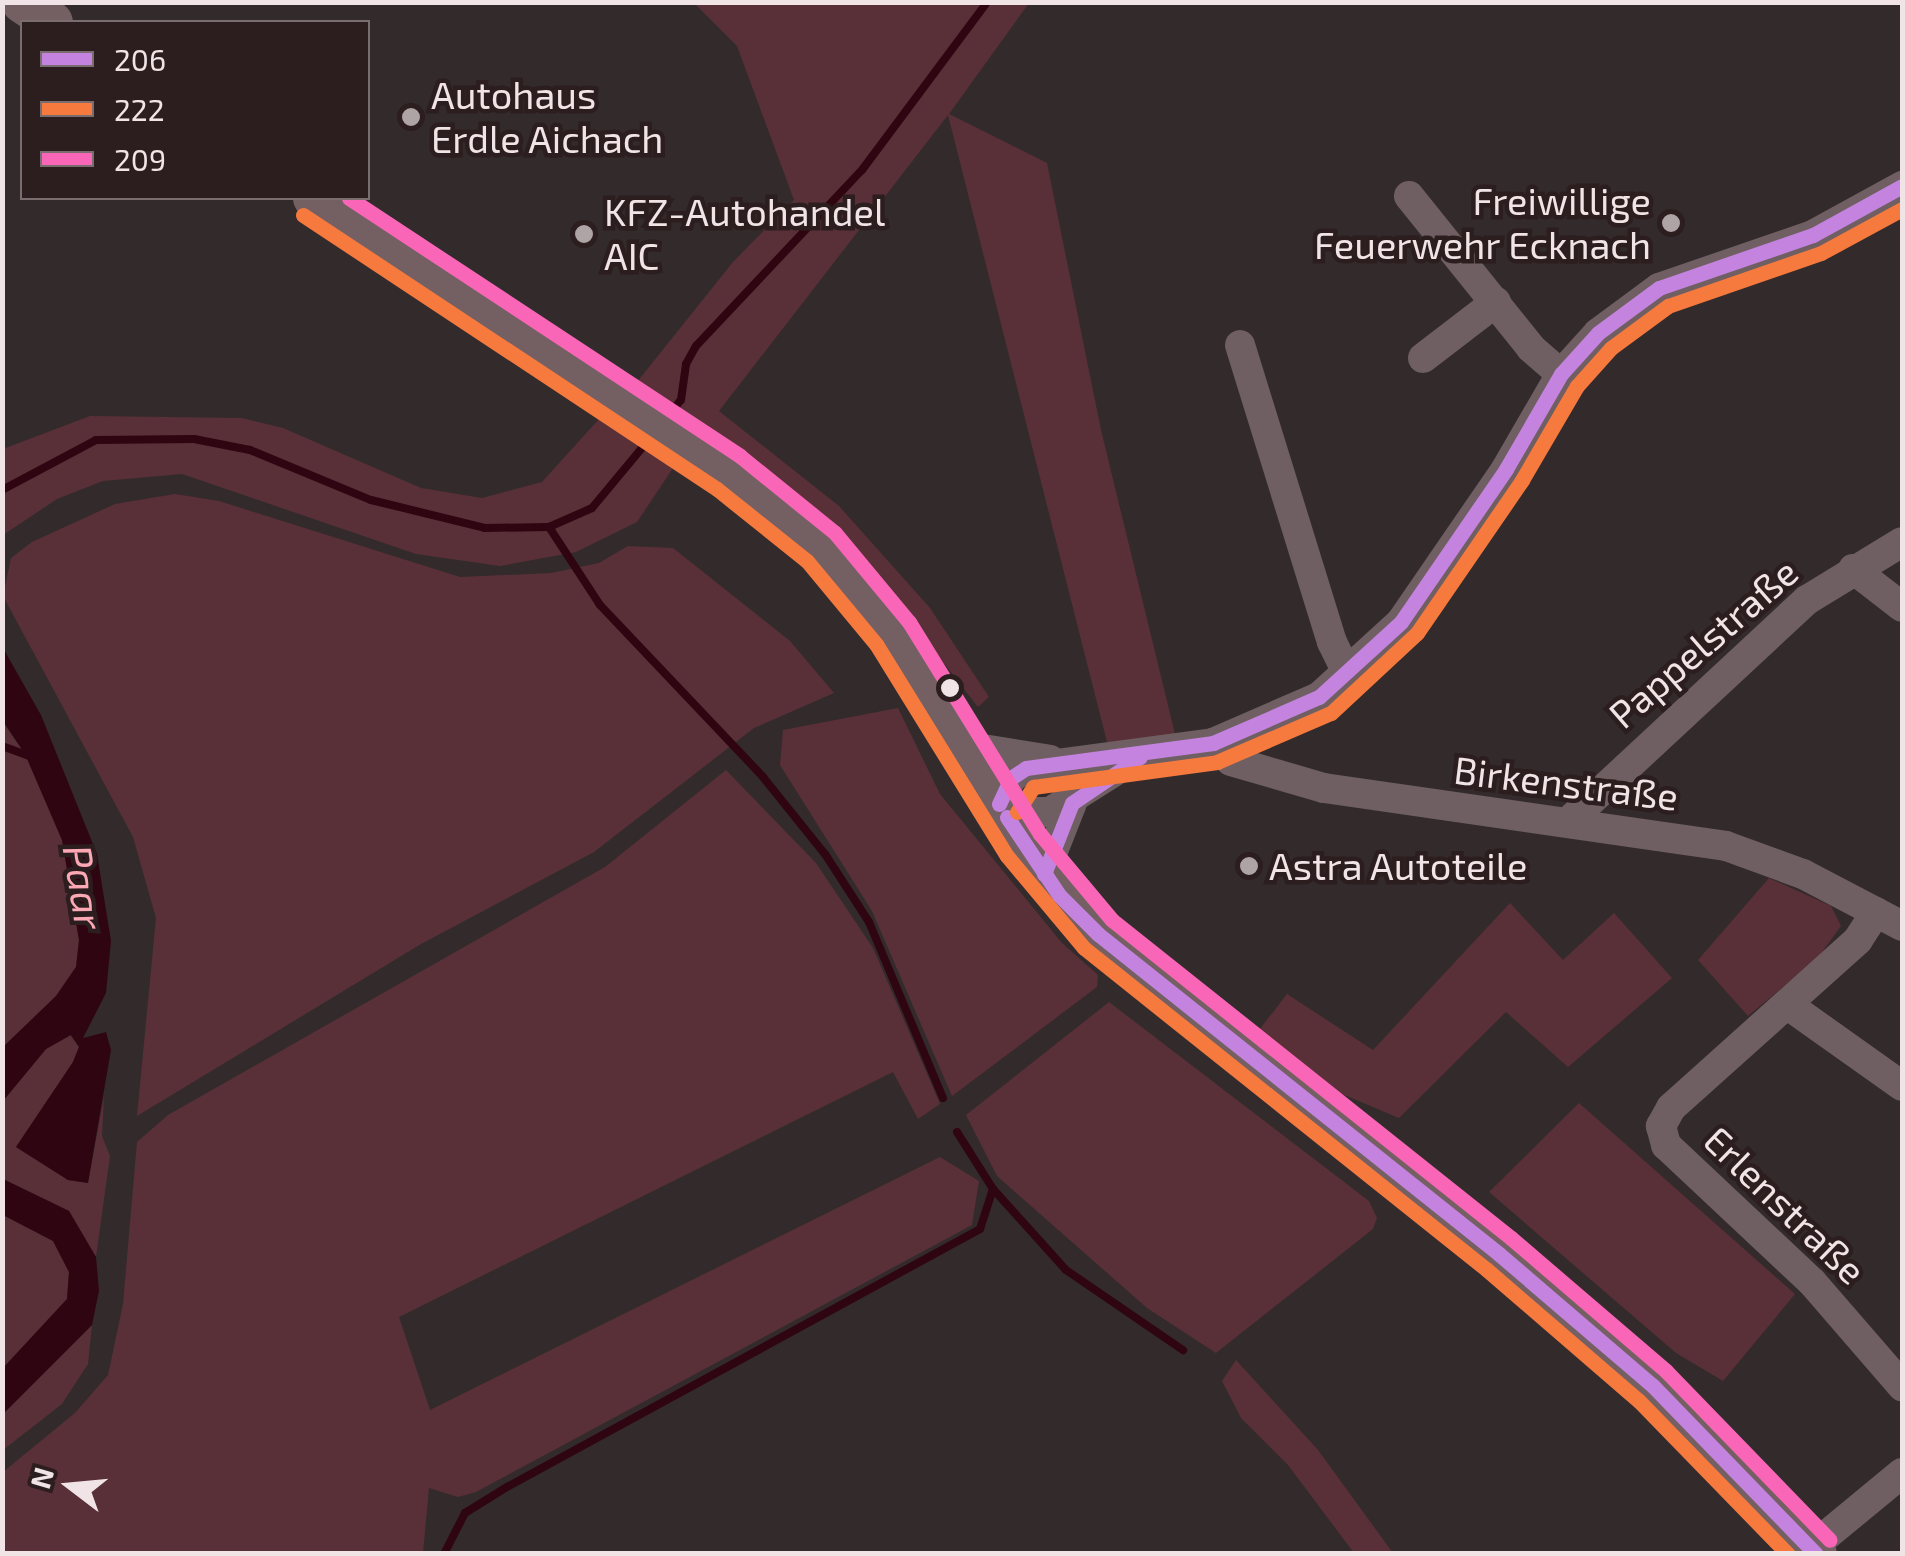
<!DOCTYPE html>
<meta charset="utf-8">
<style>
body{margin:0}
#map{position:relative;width:1905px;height:1556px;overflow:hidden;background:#332a2c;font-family:"Exo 2",sans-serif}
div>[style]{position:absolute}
.green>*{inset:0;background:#593037}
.water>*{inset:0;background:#300512}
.stream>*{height:8px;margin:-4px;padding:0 4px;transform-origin:4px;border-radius:4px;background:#300512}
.minor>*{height:30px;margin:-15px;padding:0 15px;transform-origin:15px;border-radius:15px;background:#6f5f62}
.secondary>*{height:42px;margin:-21px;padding:0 21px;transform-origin:21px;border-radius:21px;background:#746063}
.bus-1>*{height:15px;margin:-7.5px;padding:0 7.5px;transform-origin:7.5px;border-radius:7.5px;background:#c483df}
.bus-2>*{height:15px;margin:-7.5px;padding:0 7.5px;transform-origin:7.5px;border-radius:7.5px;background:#f6793e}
.bus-3>*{height:15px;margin:-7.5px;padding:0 7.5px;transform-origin:7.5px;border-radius:7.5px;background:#fa66b7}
.dots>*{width:28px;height:28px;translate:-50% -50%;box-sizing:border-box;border:5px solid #2c1d1f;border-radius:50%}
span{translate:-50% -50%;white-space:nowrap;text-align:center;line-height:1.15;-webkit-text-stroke:9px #2c1d1f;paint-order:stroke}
.poi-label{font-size:38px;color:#f0e4e6}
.left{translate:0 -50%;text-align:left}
.right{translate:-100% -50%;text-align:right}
.street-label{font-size:38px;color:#f0e4e6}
.water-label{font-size:40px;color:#fca8b5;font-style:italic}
.frame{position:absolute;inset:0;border:5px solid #f0e4e6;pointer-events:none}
.legend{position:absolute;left:20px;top:20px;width:350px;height:180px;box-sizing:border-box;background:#2c1d1f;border:2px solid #7a6d6f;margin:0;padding:12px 18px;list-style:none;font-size:30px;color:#f0e4e6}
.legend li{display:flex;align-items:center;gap:20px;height:50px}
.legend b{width:50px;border:2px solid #7a6d6f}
.north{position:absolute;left:20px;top:1436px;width:100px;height:100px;-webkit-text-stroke:8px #2c1d1f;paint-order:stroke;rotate:286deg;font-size:28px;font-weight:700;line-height:40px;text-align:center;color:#f0e4e6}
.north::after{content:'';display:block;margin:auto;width:35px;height:45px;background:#f0e4e6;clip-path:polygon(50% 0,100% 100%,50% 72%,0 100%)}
</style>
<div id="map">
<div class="green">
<div style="clip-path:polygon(694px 3px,1029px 3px,949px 114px,1047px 163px,1101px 430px,1175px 734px,1108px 746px,948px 115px,719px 411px,839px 506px,930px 608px,989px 697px,978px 707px,863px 559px,807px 509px,637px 382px,733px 262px,794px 200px,737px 46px)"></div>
<div style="clip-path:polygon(90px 416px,242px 418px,283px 428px,421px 488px,482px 498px,542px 482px,599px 419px,675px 465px,637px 522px,576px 552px,500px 566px,416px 554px,182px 474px,103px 481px,57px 499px,3px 535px,3px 449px)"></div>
<div style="clip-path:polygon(175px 494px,219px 501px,460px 577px,551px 573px,599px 563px,628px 546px,673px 548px,790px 641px,834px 693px,754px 728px,594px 852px,421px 944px,137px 1116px,156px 918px,133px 837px,3px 596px,11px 558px,32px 542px,115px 504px)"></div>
<div style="clip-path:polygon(898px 708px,940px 794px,1062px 943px,1098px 975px,1097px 987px,952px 1096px,872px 911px,780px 765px,783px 730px)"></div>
<div style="clip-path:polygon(2px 721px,25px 754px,62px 840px,79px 940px,76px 967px,56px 996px,3px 1047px)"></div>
<div style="clip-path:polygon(726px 770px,816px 863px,873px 948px,940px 1104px,918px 1119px,893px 1072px,399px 1317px,430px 1410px,940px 1157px,979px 1181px,972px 1225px,476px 1492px,458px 1497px,429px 1488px,423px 1553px,3px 1553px,3px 1472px,75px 1413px,108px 1375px,123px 1304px,137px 1142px,168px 1115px,605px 867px)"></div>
<div style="clip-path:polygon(1769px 878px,1831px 906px,1841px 926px,1817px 959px,1748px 1016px,1698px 960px)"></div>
<div style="clip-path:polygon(1510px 903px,1563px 960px,1614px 913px,1672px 978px,1568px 1067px,1506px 1012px,1399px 1118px,1323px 1086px,1256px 1034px,1287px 994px,1373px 1050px)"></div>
<div style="clip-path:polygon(1109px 1002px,1369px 1201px,1377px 1218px,1373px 1229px,1216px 1353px,1147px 1308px,997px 1176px,966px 1115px)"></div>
<div style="clip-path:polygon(70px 1035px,79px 1047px,73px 1062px,16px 1147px,68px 1180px,88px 1183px,104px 1096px,102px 1136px,110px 1156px,96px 1257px,69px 1211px,3px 1179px,3px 1101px,46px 1049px)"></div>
<div style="clip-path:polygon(1579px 1103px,1795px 1294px,1723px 1381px,1676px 1353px,1489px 1192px)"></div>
<div style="clip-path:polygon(3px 1215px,53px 1241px,69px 1272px,67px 1299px,3px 1368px)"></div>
<div style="clip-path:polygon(92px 1325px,88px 1364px,62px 1404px,3px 1450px,3px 1414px)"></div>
<div style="clip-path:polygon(1236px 1360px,1318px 1450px,1393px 1553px,1354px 1553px,1288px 1465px,1241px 1418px,1222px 1381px)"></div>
</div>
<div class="water">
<div style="clip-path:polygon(3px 648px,41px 715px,97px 854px,111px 941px,106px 993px,83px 1038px,106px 1032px,111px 1050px,88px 1183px,68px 1180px,16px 1147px,73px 1062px,79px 1047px,71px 1035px,46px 1049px,3px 1101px,3px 1047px,56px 996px,76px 967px,79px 940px,62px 840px,25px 754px,3px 721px)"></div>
<div style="clip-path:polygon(3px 1179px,69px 1211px,96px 1257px,99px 1291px,92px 1325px,3px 1414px,3px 1368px,67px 1299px,69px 1272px,53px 1241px,3px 1215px)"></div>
</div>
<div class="stream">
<div style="left:667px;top:417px;width:22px;rotate:-51deg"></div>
<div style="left:681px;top:400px;width:36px;rotate:-82deg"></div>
<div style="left:686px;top:364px;width:21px;rotate:-61deg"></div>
<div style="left:696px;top:346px;width:242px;rotate:-46.7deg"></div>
<div style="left:862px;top:170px;width:209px;rotate:-53.3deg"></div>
<div style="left:2px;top:490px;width:106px;rotate:-28deg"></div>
<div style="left:96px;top:440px;width:98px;rotate:-0.6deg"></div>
<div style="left:194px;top:439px;width:57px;rotate:11.1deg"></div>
<div style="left:250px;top:450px;width:131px;rotate:22.5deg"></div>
<div style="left:371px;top:500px;width:117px;rotate:13.8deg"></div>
<div style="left:485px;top:528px;width:64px;rotate:-0.9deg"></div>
<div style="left:549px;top:527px;width:47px;rotate:-23.8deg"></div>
<div style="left:592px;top:508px;width:94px;rotate:-50.2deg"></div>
<div style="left:549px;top:527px;width:93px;rotate:56.8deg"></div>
<div style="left:600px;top:605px;width:237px;rotate:46.5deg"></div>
<div style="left:763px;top:777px;width:99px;rotate:51.2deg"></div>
<div style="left:825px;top:854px;width:81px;rotate:57.1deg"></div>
<div style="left:869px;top:922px;width:191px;rotate:67.2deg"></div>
<div style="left:2px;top:746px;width:32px;rotate:20deg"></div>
<div style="left:957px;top:1132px;width:67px;rotate:57.7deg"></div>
<div style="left:993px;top:1189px;width:109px;rotate:48deg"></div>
<div style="left:1066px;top:1270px;width:142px;rotate:34.4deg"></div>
<div style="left:444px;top:1554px;width:46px;rotate:-62.9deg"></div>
<div style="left:465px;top:1513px;width:49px;rotate:-31.8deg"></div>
<div style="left:507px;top:1487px;width:539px;rotate:-28.61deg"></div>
<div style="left:980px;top:1229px;width:42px;rotate:-72deg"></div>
</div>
<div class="minor">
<div style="left:1409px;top:196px;width:195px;rotate:51.2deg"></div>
<div style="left:1531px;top:348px;width:40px;rotate:41deg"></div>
<div style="left:1240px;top:345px;width:311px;rotate:72.8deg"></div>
<div style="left:1332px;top:642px;width:37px;rotate:64deg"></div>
<div style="left:1423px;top:358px;width:92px;rotate:-37.5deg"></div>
<div style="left:1853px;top:569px;width:62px;rotate:37.8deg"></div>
<div style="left:1213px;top:743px;width:25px;rotate:45deg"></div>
<div style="left:1231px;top:761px;width:97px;rotate:16.2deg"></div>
<div style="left:1324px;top:788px;width:406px;rotate:8.2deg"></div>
<div style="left:1726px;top:846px;width:82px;rotate:20deg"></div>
<div style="left:1803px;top:874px;width:112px;rotate:27.7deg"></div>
<div style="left:964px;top:746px;width:87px;rotate:9.2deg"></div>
<div style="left:1137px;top:757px;width:103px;rotate:147.7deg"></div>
<div style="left:1050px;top:812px;width:36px;rotate:180deg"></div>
<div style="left:1014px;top:812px;width:17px;rotate:-152deg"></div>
<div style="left:999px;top:804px;width:29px;rotate:-65deg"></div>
<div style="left:1011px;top:778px;width:18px;rotate:-34deg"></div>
<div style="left:1026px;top:768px;width:189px;rotate:-7.6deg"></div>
<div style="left:1213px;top:743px;width:116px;rotate:-23.5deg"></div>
<div style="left:1319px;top:697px;width:111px;rotate:-42.4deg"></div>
<div style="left:1401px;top:622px;width:186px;rotate:-55.5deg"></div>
<div style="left:1506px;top:469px;width:110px;rotate:-59.9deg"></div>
<div style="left:1561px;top:374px;width:55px;rotate:-47.9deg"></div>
<div style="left:1598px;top:333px;width:76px;rotate:-36.4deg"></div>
<div style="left:1659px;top:288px;width:163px;rotate:-19deg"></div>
<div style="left:1813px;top:235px;width:102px;rotate:-28.8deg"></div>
<div style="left:1569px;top:821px;width:325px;rotate:-42.9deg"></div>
<div style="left:1807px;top:600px;width:111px;rotate:-31.4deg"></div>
<div style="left:1044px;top:874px;width:76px;rotate:-68.5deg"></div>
<div style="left:1876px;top:912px;width:33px;rotate:123deg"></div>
<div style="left:1858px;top:940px;width:251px;rotate:138.1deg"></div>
<div style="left:1671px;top:1108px;width:21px;rotate:119deg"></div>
<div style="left:1661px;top:1126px;width:20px;rotate:75deg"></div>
<div style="left:1666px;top:1145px;width:200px;rotate:43.2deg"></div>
<div style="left:1812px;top:1282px;width:138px;rotate:49.1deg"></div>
<div style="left:1788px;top:1005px;width:140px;rotate:35.4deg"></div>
<div style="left:1811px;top:1548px;width:118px;rotate:-39.5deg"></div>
</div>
<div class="secondary">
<div style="left:22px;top:2px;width:36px;rotate:34deg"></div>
<div style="left:314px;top:198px;width:498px;rotate:33.5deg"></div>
<div style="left:729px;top:473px;width:118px;rotate:38.8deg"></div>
<div style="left:821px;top:547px;width:111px;rotate:50.1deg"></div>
<div style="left:892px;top:632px;width:251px;rotate:58.3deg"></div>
<div style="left:1024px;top:846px;width:115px;rotate:49.9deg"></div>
<div style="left:1098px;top:934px;width:513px;rotate:38.59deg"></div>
<div style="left:1499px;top:1254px;width:203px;rotate:40.6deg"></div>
<div style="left:1653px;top:1386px;width:234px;rotate:45.9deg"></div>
</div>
<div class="bus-1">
<div style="left:999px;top:804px;width:29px;rotate:-65deg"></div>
<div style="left:1011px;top:778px;width:18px;rotate:-34deg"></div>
<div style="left:1026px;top:768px;width:189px;rotate:-7.6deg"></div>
<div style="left:1213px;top:743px;width:116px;rotate:-23.5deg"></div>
<div style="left:1319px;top:697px;width:111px;rotate:-42.4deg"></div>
<div style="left:1401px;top:622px;width:186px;rotate:-55.5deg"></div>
<div style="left:1506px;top:469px;width:110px;rotate:-59.9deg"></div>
<div style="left:1561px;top:374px;width:55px;rotate:-47.9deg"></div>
<div style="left:1598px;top:333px;width:76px;rotate:-36.4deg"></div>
<div style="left:1659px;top:288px;width:163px;rotate:-19deg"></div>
<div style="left:1813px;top:235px;width:102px;rotate:-28.8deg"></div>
<div style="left:1007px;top:817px;width:94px;rotate:56.3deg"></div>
<div style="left:1059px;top:895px;width:55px;rotate:45deg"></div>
<div style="left:1098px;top:934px;width:513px;rotate:38.59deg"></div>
<div style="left:1499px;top:1254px;width:203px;rotate:40.6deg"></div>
<div style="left:1653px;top:1386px;width:234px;rotate:45.9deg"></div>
<div style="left:1044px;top:874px;width:76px;rotate:-68.5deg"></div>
<div style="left:1072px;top:803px;width:82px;rotate:-34.1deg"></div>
</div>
<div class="bus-2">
<div style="left:303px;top:215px;width:496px;rotate:33.5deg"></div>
<div style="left:717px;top:489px;width:115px;rotate:38.7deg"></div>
<div style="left:807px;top:561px;width:108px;rotate:50.3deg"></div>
<div style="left:876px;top:644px;width:249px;rotate:58.3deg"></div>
<div style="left:1007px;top:856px;width:120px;rotate:50.1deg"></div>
<div style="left:1084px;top:948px;width:514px;rotate:38.61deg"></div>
<div style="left:1486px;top:1269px;width:202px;rotate:40.8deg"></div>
<div style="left:1639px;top:1401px;width:214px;rotate:45.8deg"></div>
<div style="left:1017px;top:812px;width:30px;rotate:-57deg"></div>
<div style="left:1033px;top:787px;width:186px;rotate:-7.7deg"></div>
<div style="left:1217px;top:762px;width:124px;rotate:-23.3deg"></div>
<div style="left:1331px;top:713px;width:117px;rotate:-42.9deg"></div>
<div style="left:1417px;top:633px;width:186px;rotate:-55.5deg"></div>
<div style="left:1522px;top:480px;width:109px;rotate:-59.7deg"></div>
<div style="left:1577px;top:386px;width:51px;rotate:-48.2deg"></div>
<div style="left:1611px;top:348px;width:71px;rotate:-36.4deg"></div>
<div style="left:1668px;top:306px;width:162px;rotate:-19.1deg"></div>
<div style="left:1821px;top:253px;width:92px;rotate:-28.5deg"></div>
</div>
<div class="bus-3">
<div style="left:349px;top:198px;width:468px;rotate:33.4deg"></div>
<div style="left:740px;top:456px;width:122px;rotate:39deg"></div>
<div style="left:835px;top:533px;width:116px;rotate:50.3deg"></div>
<div style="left:909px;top:622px;width:249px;rotate:58.3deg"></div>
<div style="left:1040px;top:834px;width:112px;rotate:50.1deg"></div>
<div style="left:1112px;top:920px;width:510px;rotate:38.55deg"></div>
<div style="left:1511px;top:1238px;width:204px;rotate:40.6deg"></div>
<div style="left:1666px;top:1371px;width:235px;rotate:45.9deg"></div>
</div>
<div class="dots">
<div style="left:411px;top:117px;background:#aea3a5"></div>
<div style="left:1671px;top:223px;background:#aea3a5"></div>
<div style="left:584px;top:234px;background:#aea3a5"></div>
<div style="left:950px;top:688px;background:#f0e4e6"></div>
<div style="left:1249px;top:866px;background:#aea3a5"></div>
</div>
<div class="poi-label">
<span class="left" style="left:431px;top:117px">Autohaus<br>Erdle Aichach</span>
<span class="right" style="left:1651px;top:223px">Freiwillige<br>Feuerwehr Ecknach</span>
<span class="left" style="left:604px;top:234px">KFZ-Autohandel<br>AIC</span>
<span class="left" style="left:1269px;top:866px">Astra Autoteile</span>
</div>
<div class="street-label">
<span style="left:1703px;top:643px;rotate:-41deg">Pappelstraße</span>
<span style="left:1566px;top:783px;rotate:7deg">Birkenstraße</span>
<span style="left:1785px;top:1205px;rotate:44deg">Erlenstraße</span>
</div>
<div class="water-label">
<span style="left:85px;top:887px;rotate:81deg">Paar</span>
</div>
<div class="frame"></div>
<ul class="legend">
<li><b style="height:12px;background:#c483df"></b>206</li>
<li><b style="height:12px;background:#f6793e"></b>222</li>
<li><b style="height:12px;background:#fa66b7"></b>209</li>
</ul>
<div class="north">N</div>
</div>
